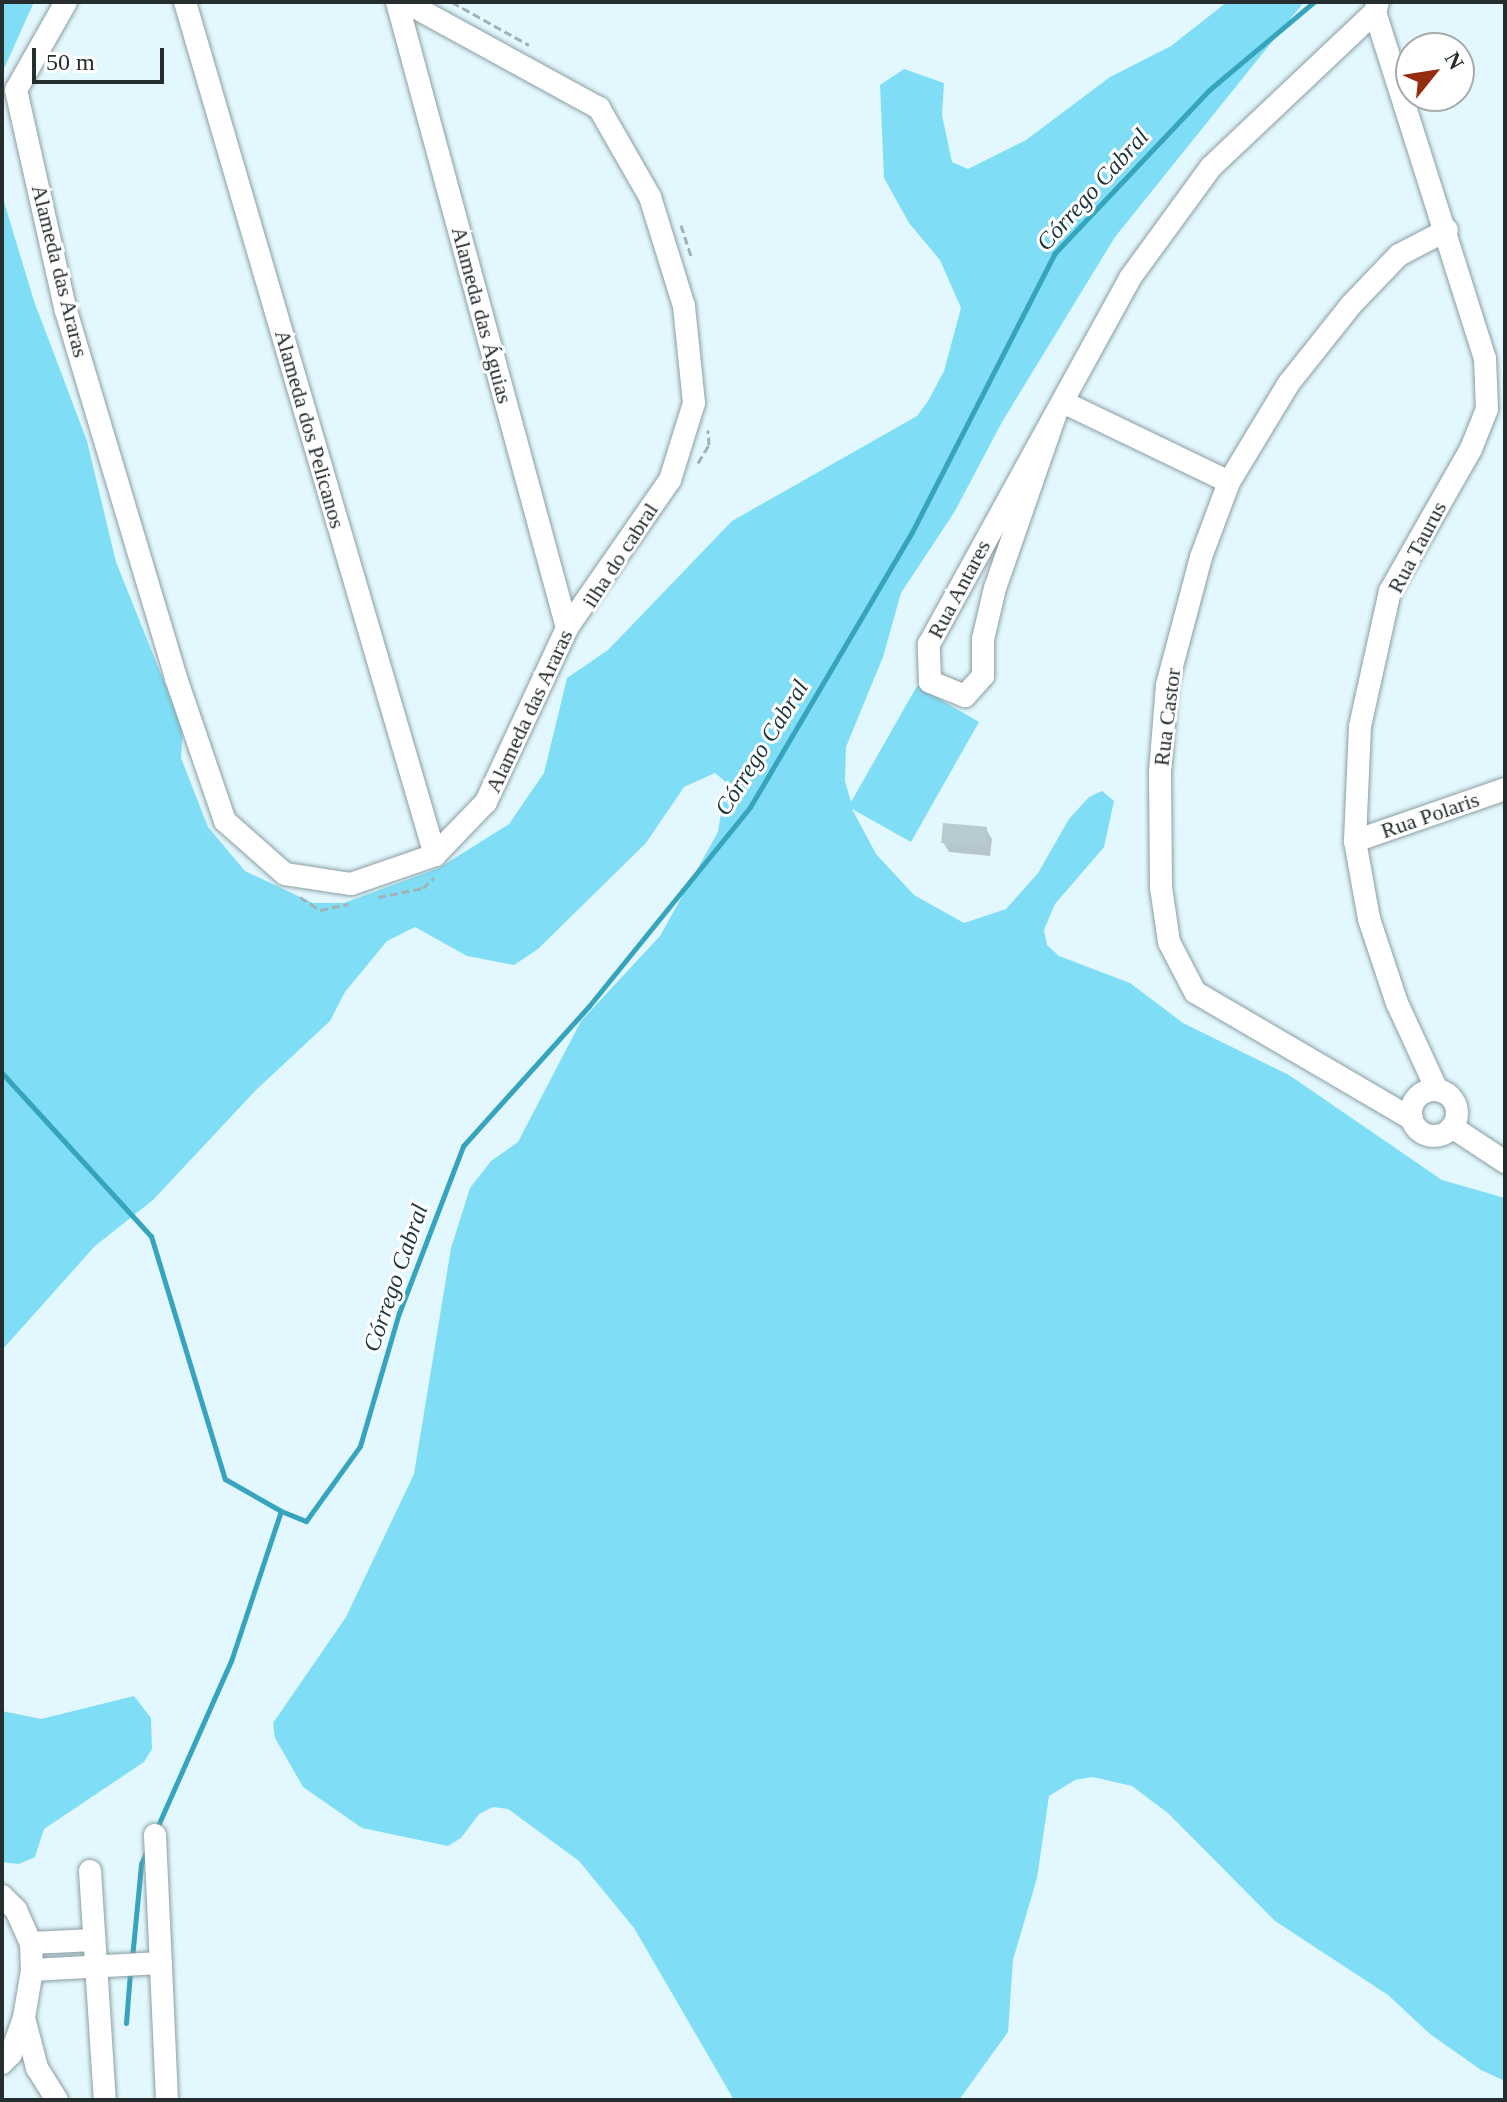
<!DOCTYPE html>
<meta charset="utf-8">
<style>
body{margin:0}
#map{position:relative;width:1507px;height:2102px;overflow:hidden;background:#e3f8fe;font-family:Georgia,serif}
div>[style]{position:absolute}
.green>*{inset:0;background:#7fdef6}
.shadow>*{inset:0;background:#0003}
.stream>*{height:5px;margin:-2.5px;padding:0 2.5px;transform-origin:2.5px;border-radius:2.5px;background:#36a4bc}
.building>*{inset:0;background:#b6cad0;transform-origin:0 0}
.path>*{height:3px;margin-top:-1.5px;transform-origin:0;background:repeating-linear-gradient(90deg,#a1b2b6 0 8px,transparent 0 12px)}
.roads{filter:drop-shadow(0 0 2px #8b9ea3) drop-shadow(0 0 2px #8b9ea3)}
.minor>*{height:22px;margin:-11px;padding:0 11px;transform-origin:11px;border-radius:11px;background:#fff}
.minor>.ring{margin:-11px;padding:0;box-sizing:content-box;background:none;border:22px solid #fff;border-radius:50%}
span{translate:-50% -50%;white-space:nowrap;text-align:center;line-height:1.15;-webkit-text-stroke:6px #fff;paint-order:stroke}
.street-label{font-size:22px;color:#252d2f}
.water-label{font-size:24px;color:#1f373d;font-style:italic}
.frame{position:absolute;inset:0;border:4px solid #252d2f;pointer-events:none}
.north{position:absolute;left:1395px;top:32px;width:80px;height:80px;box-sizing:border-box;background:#fff;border:2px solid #a8abac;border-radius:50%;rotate:60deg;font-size:22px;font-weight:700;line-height:32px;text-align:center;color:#252d2f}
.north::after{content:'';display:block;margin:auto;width:28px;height:36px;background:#952d10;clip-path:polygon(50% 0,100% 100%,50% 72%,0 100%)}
.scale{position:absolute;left:32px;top:48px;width:132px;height:36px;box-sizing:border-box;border:4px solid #252d2f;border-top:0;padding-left:10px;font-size:24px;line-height:28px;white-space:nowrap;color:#252d2f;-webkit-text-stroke:6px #fff;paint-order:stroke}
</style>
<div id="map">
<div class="green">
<div style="clip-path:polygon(2px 2px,34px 2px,2px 73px)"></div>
<div style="clip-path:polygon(1227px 2px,1304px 2px,1115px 237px,1002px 422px,955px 511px,901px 593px,883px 657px,846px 747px,845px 781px,851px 802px,917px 686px,979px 722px,911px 842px,852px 809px,876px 854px,914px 895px,964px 923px,1006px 909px,1038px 873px,1069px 819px,1089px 797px,1102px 791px,1114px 801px,1104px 847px,1055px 904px,1044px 930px,1047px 945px,1059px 956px,1130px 983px,1183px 1023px,1289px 1075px,1442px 1180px,1505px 1198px,1505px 2081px,1481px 2070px,1430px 2034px,1388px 1995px,1275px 1921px,1169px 1814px,1132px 1786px,1093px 1777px,1075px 1780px,1049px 1796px,1037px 1878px,1013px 1960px,1008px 2032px,959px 2100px,734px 2100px,634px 1928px,579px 1861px,508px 1809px,493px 1807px,479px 1814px,461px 1838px,448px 1846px,362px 1828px,303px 1787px,275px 1738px,273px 1723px,346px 1617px,414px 1474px,451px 1248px,470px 1188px,491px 1161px,518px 1142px,581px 1021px,660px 936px,718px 832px,726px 782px,715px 773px,684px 787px,646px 843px,538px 949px,514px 965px,467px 956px,415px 927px,387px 941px,345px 992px,330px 1021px,255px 1091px,153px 1200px,95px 1246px,2px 1350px,2px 195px,34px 301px,87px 441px,116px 562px,183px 729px,181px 758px,208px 827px,245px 871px,313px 903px,344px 903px,439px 868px,509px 824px,544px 773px,567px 678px,608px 650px,732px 521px,917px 416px,928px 401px,944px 371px,961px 308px,940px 260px,909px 223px,884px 178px,880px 85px,904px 69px,944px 83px,942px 115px,952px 162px,968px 169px,1026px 140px,1110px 77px,1171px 46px)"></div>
<div style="clip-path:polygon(134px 1696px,151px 1718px,152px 1749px,144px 1762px,44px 1829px,35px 1857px,19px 1864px,2px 1862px,2px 1711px,41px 1719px)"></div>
</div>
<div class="shadow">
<div style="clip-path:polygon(986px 829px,992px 839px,990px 856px,949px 852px,943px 842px)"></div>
</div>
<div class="stream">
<div style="left:2px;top:1073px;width:221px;rotate:47.6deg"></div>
<div style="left:151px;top:1236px;width:254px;rotate:73.1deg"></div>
<div style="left:225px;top:1479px;width:64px;rotate:29.7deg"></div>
<div style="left:156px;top:1830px;width:185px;rotate:-66.1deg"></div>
<div style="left:231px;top:1661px;width:158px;rotate:-71.6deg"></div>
<div style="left:281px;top:1511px;width:27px;rotate:22deg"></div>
<div style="left:306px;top:1521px;width:92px;rotate:-54.2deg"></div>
<div style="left:360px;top:1446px;width:139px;rotate:-73.7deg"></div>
<div style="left:399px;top:1313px;width:179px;rotate:-69deg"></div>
<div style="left:463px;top:1146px;width:188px;rotate:-48deg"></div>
<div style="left:589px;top:1006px;width:256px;rotate:-51deg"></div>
<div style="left:750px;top:807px;width:319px;rotate:-59.5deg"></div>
<div style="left:912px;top:532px;width:312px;rotate:-62.9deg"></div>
<div style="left:1054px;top:254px;width:226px;rotate:-46.6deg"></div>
<div style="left:1209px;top:90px;width:137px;rotate:-40deg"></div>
<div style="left:132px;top:1958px;width:94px;rotate:-84.5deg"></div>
<div style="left:141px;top:1864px;width:15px;rotate:-67deg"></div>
<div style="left:126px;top:2023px;width:51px;rotate:-85.5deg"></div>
</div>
<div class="building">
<div style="left:943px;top:823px;width:44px;height:20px;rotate:5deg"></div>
</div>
<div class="path">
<div style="left:452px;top:2px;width:88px;rotate:29.2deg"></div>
<div style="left:681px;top:225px;width:36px;rotate:72deg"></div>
<div style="left:698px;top:463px;width:21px;rotate:-59deg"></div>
<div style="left:709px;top:445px;width:15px;rotate:-94deg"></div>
<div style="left:300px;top:897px;width:24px;rotate:33deg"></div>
<div style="left:320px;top:910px;width:29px;rotate:-12deg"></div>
<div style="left:378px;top:897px;width:46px;rotate:-11.3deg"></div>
<div style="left:423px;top:888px;width:15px;rotate:-42deg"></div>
</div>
<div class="roads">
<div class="minor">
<div style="left:66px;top:2px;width:101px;rotate:119.6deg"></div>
<div style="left:16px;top:90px;width:227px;rotate:77.3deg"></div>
<div style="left:66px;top:311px;width:383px;rotate:73.3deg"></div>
<div style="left:176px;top:678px;width:151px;rotate:71.1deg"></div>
<div style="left:225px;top:821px;width:80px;rotate:41.5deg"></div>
<div style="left:285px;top:874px;width:67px;rotate:8.6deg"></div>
<div style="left:351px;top:884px;width:89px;rotate:-19deg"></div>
<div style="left:435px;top:855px;width:74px;rotate:-46.1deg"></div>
<div style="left:486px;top:802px;width:192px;rotate:-65deg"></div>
<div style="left:567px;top:628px;width:180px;rotate:-55.2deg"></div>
<div style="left:670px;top:480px;width:81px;rotate:-72.7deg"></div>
<div style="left:694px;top:403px;width:98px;rotate:-95.9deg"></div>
<div style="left:684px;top:306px;width:114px;rotate:-107.3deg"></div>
<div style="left:650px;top:197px;width:103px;rotate:-119.8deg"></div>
<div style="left:599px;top:108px;width:221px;rotate:-151.3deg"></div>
<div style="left:185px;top:2px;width:889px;rotate:73.67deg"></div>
<div style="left:397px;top:2px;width:649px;rotate:74.81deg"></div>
<div style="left:1375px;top:12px;width:363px;rotate:72.4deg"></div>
<div style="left:1485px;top:358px;width:51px;rotate:87.8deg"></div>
<div style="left:1487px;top:409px;width:43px;rotate:111.8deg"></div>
<div style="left:1471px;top:449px;width:163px;rotate:119.7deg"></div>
<div style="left:1390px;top:591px;width:138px;rotate:102.5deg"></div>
<div style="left:1360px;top:726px;width:115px;rotate:92.5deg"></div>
<div style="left:1355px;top:841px;width:79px;rotate:79.8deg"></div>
<div style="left:1369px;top:919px;width:89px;rotate:71.6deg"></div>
<div style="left:1397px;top:1003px;width:96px;rotate:65.3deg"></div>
<div style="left:1063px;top:402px;width:184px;rotate:25.7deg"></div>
<div style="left:1055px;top:416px;width:182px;rotate:109.2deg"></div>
<div style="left:995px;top:588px;width:52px;rotate:103.2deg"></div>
<div style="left:983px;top:639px;width:37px;rotate:90deg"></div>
<div style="left:983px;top:676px;width:27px;rotate:132deg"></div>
<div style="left:965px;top:696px;width:38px;rotate:-158deg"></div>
<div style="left:930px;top:682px;width:38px;rotate:-92deg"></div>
<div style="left:929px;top:644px;width:418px;rotate:-61.2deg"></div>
<div style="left:1130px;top:278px;width:137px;rotate:-53.9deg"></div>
<div style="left:1211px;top:167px;width:226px;rotate:-43.4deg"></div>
<div style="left:1375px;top:12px;width:10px;rotate:-73deg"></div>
<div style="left:1355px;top:841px;width:159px;rotate:-19.1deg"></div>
<div class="ring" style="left:1411px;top:1090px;width:24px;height:24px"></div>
<div style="left:1412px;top:1119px;width:251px;rotate:-149.7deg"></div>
<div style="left:1195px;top:992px;width:56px;rotate:-117.5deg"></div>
<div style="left:1169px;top:942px;width:56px;rotate:-98.3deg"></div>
<div style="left:1161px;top:887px;width:115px;rotate:-90.5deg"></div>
<div style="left:1160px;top:772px;width:87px;rotate:-85.4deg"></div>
<div style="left:1167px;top:685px;width:132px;rotate:-75.1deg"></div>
<div style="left:1201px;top:557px;width:80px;rotate:-69.5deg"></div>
<div style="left:1229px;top:482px;width:116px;rotate:-58.8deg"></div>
<div style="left:1289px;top:383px;width:100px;rotate:-51.5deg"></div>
<div style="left:1351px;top:305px;width:69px;rotate:-46.2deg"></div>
<div style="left:1399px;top:255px;width:54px;rotate:-27.5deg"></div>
<div style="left:1452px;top:1127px;width:64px;rotate:33.4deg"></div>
<div style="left:155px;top:1835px;width:265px;rotate:87.4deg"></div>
<div style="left:90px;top:1871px;width:229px;rotate:86.3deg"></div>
<div style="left:2px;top:1896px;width:20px;rotate:45deg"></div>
<div style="left:16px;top:1910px;width:36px;rotate:66deg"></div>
<div style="left:31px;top:1943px;width:27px;rotate:88deg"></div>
<div style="left:32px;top:1970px;width:49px;rotate:99.5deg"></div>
<div style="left:24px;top:2018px;width:38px;rotate:110deg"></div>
<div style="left:11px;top:2054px;width:13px;rotate:135deg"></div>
<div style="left:31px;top:1943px;width:63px;rotate:-2.7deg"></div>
<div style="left:32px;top:1970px;width:129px;rotate:-3.1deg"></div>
<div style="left:24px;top:2018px;width:52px;rotate:75.4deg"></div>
<div style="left:37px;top:2068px;width:38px;rotate:58deg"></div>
</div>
</div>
<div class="street-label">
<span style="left:60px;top:271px;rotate:76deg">Alameda das Araras</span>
<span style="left:482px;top:315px;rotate:75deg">Alameda das Águias</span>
<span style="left:310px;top:429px;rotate:74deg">Alameda dos Pelicanos</span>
<span style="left:1417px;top:547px;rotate:-62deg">Rua Taurus</span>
<span style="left:620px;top:555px;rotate:-57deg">ilha do cabral</span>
<span style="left:959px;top:589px;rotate:-62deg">Rua Antares</span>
<span style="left:529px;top:711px;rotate:-65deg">Alameda das Araras</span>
<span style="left:1167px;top:717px;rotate:-83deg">Rua Castor</span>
<span style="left:1430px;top:815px;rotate:-19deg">Rua Polaris</span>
</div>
<div class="water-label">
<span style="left:1093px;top:190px;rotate:-48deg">Córrego Cabral</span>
<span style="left:762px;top:748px;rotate:-58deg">Córrego Cabral</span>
<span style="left:396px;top:1278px;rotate:-71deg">Córrego Cabral</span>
</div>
<div class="frame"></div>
<div class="north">N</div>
<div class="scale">50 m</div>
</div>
